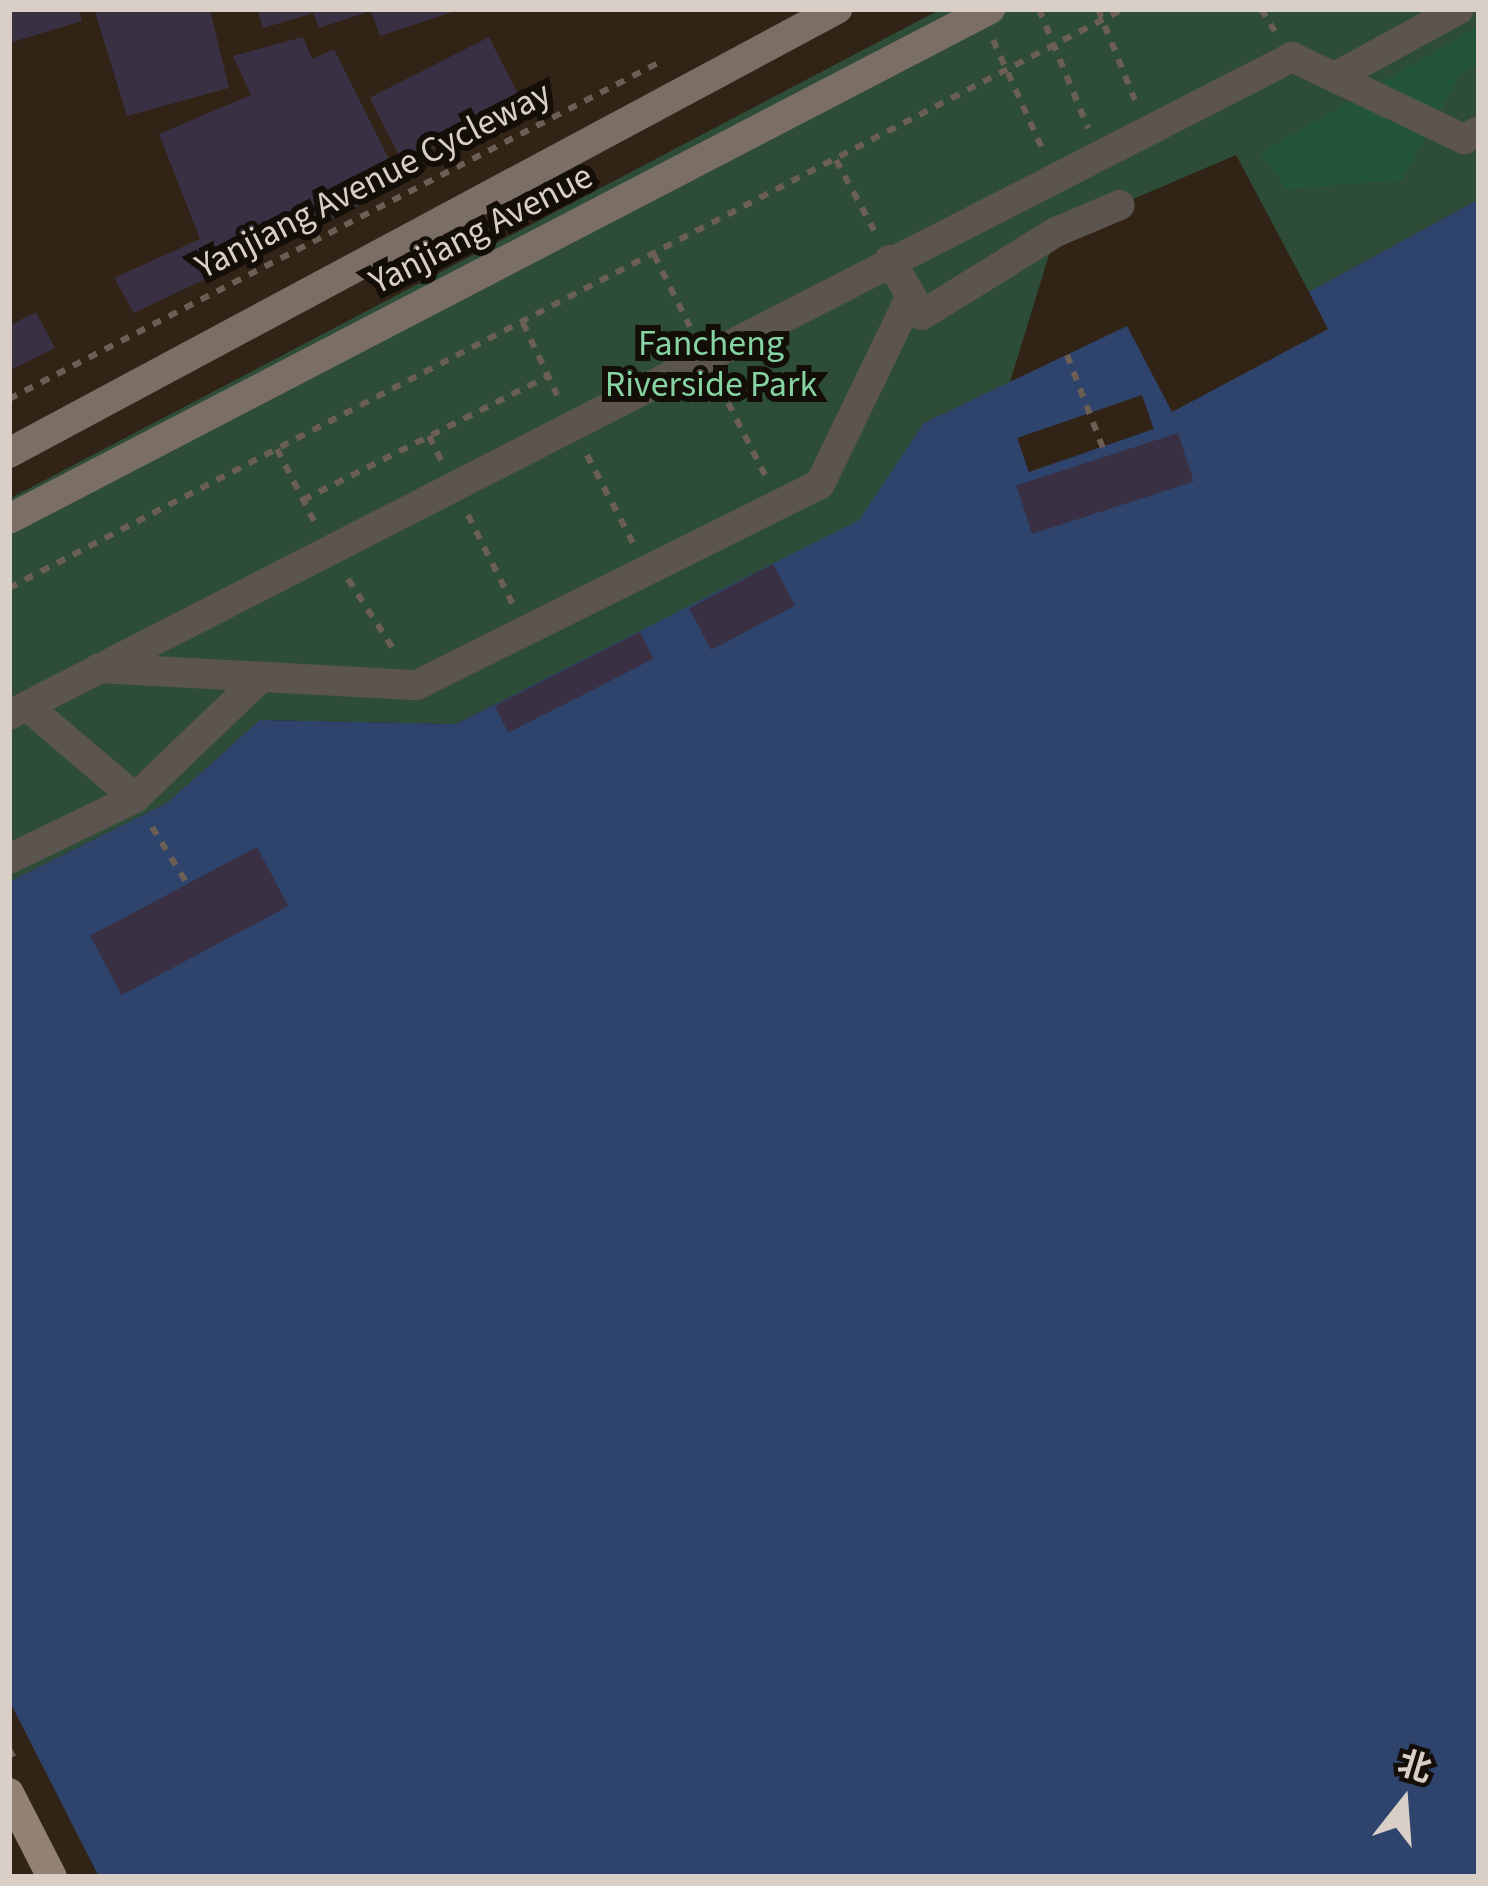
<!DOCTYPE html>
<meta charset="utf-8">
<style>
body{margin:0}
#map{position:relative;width:1488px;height:1886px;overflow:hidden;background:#312315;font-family:"Source Sans 3","Noto Sans SC",sans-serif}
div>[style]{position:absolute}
.green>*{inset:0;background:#2e4d39}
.forest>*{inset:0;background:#235638}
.water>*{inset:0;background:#2e446c}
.pier>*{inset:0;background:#312315;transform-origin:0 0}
.building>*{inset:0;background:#393143;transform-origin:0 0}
.path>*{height:6px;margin-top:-3px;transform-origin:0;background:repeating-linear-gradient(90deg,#6b5e52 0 9px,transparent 0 18px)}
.street>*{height:30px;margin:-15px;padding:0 15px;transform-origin:15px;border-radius:15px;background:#5c544e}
.secondary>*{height:30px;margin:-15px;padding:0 15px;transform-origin:15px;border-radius:15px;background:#7b6e64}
.primary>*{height:30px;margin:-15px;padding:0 15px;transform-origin:15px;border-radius:15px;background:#928175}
span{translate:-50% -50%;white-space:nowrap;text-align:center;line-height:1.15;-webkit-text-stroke:12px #140e08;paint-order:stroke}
.street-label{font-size:36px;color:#d9cfc6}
.park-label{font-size:36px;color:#86d4a2}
.frame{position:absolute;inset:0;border:12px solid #d9cfc6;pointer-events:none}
.north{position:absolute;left:1344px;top:1742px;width:120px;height:120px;-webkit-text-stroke:9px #140e08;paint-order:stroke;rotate:17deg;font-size:33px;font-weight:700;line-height:48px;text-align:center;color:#d9cfc6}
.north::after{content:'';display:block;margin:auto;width:42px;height:54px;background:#d9cfc6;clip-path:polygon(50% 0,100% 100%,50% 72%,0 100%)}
</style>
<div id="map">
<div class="green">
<div style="clip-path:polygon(941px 9px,1479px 9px,1479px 199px,1309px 292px,1236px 155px,1056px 232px,1010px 382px,924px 423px,860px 520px,456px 724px,260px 720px,167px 803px,9px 882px,9px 499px)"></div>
</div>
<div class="forest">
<div style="clip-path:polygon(1479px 26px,1479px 63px,1460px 74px,1402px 180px,1286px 189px,1261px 153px)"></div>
</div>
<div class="water">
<div style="clip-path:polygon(1479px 199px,1479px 1877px,9px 1877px,9px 882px,167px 803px,260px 720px,456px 724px,859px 520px,924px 423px,1127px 326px,1172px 412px,1328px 329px,1309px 292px)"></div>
</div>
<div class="pier">
<div style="left:1142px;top:395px;width:36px;height:132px;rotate:71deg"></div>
<div style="clip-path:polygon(9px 1700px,99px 1877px,9px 1877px)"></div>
</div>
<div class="building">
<div style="clip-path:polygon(9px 9px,79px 9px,82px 21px,9px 43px)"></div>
<div style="clip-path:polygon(94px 9px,210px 9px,229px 88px,127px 116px)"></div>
<div style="clip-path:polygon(257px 9px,309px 9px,311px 14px,263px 28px)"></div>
<div style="clip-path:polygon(312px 9px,458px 9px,459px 10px,380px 36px,371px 11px,319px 28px)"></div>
<div style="clip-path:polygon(303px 37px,312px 59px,334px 49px,402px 185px,134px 313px,114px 278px,200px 239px,159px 134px,251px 95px,233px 56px)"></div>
<div style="left:489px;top:37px;width:74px;height:134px;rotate:63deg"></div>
<div style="clip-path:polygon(36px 312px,55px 348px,9px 371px,9px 326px)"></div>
<div style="left:1178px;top:433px;width:51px;height:170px;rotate:72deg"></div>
<div style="left:773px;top:564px;width:47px;height:95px;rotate:62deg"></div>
<div style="left:640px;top:632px;width:30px;height:163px;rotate:63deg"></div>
<div style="left:257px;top:847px;width:67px;height:189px;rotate:62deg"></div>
</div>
<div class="path">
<div style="left:1039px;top:9px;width:129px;rotate:67.6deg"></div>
<div style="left:1098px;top:9px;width:98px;rotate:67.9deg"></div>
<div style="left:1261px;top:9px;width:26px;rotate:58deg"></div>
<div style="left:993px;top:40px;width:119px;rotate:65.6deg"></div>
<div style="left:836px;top:160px;width:80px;rotate:61.5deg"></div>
<div style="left:654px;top:255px;width:80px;rotate:63.4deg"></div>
<div style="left:523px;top:323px;width:80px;rotate:64.7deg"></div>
<div style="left:1067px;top:355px;width:108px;rotate:68.9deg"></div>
<div style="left:720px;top:387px;width:101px;rotate:62.9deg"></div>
<div style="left:9px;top:399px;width:731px;rotate:-27.37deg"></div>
<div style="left:429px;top:436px;width:27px;rotate:63deg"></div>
<div style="left:277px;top:449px;width:81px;rotate:62.8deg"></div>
<div style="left:587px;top:455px;width:102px;rotate:62.4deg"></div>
<div style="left:303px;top:500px;width:272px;rotate:-26.8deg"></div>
<div style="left:468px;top:515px;width:101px;rotate:63.4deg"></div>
<div style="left:348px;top:579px;width:88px;rotate:57deg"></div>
<div style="left:9px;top:588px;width:1255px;rotate:-27.46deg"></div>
<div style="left:152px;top:827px;width:68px;rotate:58.2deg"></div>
<div style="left:9px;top:1749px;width:15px;rotate:62deg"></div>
</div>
<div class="street">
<div style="left:1335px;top:77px;width:141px;rotate:-28.7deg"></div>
<div style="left:911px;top:296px;width:22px;rotate:60deg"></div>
<div style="left:922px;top:315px;width:158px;rotate:-31.8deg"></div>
<div style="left:1056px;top:232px;width:69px;rotate:-22.9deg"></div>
<div style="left:99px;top:668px;width:318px;rotate:3.1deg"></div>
<div style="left:417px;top:685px;width:450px;rotate:-26.5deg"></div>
<div style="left:820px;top:484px;width:209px;rotate:-64.2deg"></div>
<div style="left:911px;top:296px;width:42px;rotate:-120.3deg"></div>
<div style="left:27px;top:706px;width:142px;rotate:40.4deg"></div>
<div style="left:9px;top:715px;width:1442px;rotate:-27.15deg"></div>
<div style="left:1292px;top:57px;width:191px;rotate:25.5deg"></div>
<div style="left:1464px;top:139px;width:17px;rotate:-28deg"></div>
<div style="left:9px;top:859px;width:140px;rotate:-25.8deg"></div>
<div style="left:135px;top:798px;width:175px;rotate:-43.8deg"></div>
</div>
<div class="secondary">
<div style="left:9px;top:453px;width:940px;rotate:-28.2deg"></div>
<div style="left:9px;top:519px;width:1106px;rotate:-27.47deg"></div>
</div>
<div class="primary">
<div style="left:9px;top:1793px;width:94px;rotate:62.9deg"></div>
</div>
<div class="street-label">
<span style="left:373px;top:180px;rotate:-27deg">Yanjiang Avenue Cycleway</span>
<span style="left:481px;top:229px;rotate:-27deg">Yanjiang Avenue</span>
</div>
<div class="park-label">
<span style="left:711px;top:364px">Fancheng<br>Riverside Park</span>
</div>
<div class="frame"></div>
<div class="north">北</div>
</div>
